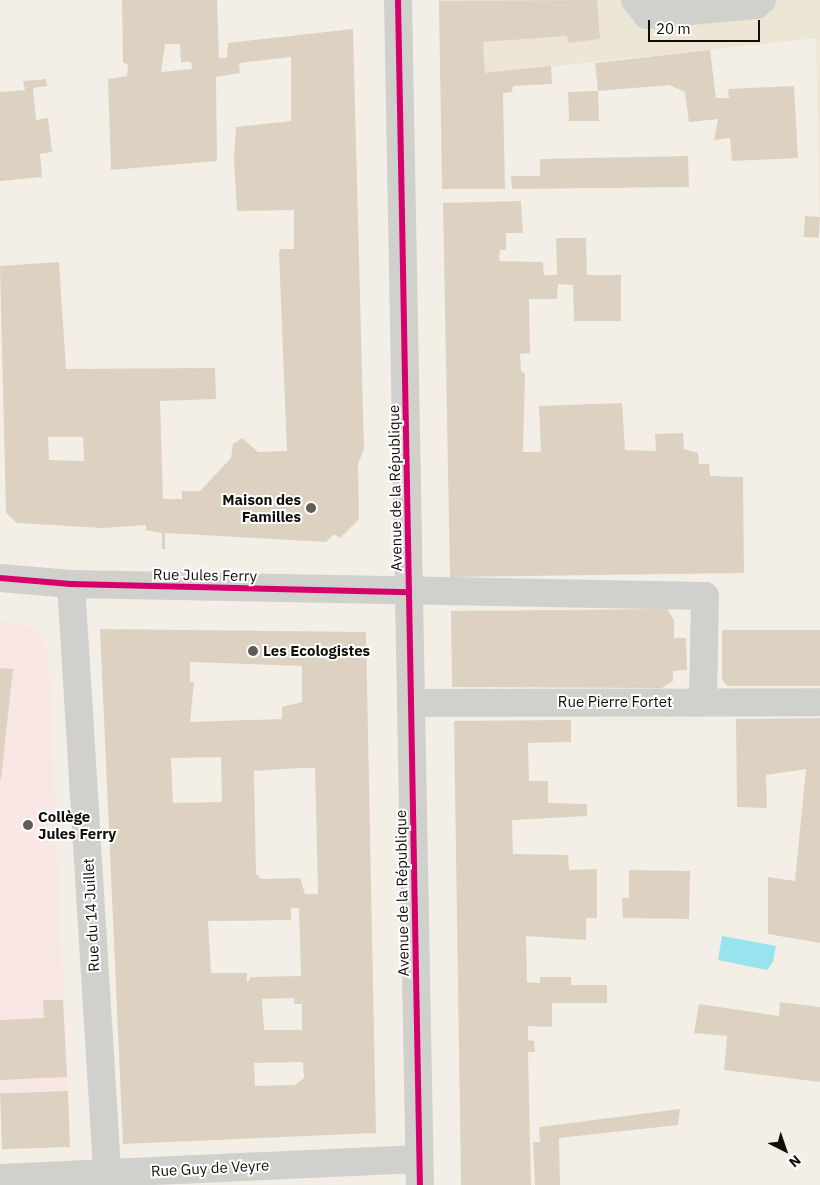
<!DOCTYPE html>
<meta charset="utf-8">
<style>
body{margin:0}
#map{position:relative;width:820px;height:1185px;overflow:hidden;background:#f4efe6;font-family:"IBM Plex Sans",sans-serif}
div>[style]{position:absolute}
.built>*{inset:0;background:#eee6d5}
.education>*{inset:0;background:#f8e7e4}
.water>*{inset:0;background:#99e3ee}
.building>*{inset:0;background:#ddd2c1;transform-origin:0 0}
.minor>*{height:28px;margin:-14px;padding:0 14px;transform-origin:14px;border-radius:14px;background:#d0d0cd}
.cycleway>*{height:6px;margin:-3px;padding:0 3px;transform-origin:3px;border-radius:3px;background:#d6006c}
.dots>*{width:14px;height:14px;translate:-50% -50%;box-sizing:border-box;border:2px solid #fefefe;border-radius:50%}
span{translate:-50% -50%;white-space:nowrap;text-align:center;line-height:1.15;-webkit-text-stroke:4px #fefefe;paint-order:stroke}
.street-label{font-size:15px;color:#110e09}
.poi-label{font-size:15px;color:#110e09;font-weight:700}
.right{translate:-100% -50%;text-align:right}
.left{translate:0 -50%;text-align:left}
.north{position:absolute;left:760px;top:1125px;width:50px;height:50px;-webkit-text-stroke:4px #fefefe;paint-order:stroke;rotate:139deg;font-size:14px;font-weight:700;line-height:20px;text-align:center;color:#110e09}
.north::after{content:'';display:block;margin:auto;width:18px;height:22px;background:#110e09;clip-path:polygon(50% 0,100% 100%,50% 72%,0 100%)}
.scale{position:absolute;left:648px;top:20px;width:112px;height:22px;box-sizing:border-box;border:2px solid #110e09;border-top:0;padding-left:6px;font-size:15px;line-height:18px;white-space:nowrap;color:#110e09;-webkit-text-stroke:4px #fefefe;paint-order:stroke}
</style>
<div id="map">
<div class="built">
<div style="clip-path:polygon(439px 0,820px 0,820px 243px,816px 38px,440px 79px)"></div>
</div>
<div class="education">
<div style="clip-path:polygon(0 621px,35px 628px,48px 649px,68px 1091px,0 1092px)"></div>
</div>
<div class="water">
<div style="clip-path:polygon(722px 936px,776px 946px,773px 962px,767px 970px,718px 960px)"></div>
</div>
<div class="building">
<div style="clip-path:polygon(evenodd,122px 0,217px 0,219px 58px,227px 58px,228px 43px,353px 29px,364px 449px,358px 464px,359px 519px,340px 538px,334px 534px,326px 542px,165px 533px,165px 549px,162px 549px,162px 533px,146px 530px,146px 525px,103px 528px,17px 523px,6px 513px,0 266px,59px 262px,66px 369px,215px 368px,216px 399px,160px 401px,163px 499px,182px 499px,182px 491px,200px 491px,231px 458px,233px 444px,242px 438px,258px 452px,287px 451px,279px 253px,280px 249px,294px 249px,294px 210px,237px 211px,234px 159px,236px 127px,291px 121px,291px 57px,239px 63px,240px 73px,216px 77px,217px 161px,111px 170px,108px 79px,127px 76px,128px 64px,123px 63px,122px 0,165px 44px,180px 44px,181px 62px,191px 62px,192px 69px,161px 72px,165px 44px,122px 0,48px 437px,83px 437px,84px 461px,49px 460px,48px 437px)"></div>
<div style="clip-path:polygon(597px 0,600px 39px,568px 43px,567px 36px,483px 42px,485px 73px,551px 66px,552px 84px,513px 86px,512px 92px,503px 93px,505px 189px,442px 189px,439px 1px)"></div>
<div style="clip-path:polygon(710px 50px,716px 98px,729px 98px,728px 89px,794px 86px,798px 158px,732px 161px,730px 138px,714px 140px,718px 119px,689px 122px,685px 92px,669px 85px,598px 91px,599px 121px,569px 121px,568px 92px,598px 91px,595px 63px)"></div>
<div style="clip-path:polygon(46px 79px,47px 86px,33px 88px,36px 120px,48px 118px,52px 152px,40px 154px,42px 177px,0 181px,0 92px,25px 90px,23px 81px)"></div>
<div style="clip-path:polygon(688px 156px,689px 187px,512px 189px,511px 176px,540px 176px,540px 159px)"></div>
<div style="clip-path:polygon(521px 201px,523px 233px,506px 233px,506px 250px,500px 250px,499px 261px,543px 262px,544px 275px,557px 275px,556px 238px,586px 238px,587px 275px,621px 275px,621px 321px,574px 321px,573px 285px,558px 284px,557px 299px,529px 299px,530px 353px,520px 354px,521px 371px,525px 374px,523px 452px,541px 452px,539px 406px,622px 403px,625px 450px,656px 451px,655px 434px,683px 433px,684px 449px,698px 453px,699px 464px,709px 464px,710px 476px,743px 477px,744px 573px,450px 577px,443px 203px)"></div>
<div style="left:805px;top:216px;width:15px;height:21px;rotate:4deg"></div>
<div style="clip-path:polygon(667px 609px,674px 620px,674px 638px,686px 638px,687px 670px,673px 671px,673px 681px,662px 688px,452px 687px,451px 611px)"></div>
<div style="clip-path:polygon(evenodd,100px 629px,366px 632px,376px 1133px,123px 1144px,100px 629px,190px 662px,302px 666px,302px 702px,282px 707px,282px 719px,190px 722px,194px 682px,190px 682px,190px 662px,100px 629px,221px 757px,222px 802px,173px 803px,171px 758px,221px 757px,100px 629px,301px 768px,315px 768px,318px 894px,305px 894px,300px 878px,261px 879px,256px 874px,254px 771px,301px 768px,100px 629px,291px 908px,299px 908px,301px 976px,251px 977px,247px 983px,247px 973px,211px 973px,208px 921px,291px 920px,291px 908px,100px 629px,294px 998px,294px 1004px,302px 1004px,302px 1030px,264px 1030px,262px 999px,294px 998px,100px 629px,303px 1062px,304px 1078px,295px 1085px,255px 1086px,254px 1063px,303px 1062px)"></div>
<div style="clip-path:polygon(722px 630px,820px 630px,820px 686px,727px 686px,722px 679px)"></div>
<div style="clip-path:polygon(0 668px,13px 669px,1px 779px,0 779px)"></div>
<div style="clip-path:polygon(820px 718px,820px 943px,768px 934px,768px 877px,795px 881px,806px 769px,766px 775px,767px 808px,737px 807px,736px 719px)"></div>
<div style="clip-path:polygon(571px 720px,571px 742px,528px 743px,529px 781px,548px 781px,548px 803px,587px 804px,587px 816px,512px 820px,513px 854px,568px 855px,569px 870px,597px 869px,597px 918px,586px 918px,586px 940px,526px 936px,527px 982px,540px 983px,540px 977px,571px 977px,571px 985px,607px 985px,607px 1003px,552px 1003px,552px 1027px,528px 1026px,528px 1040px,534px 1041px,535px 1052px,528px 1052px,531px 1185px,461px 1185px,454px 721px)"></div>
<div style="clip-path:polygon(629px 870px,690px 871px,689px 919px,623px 918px,622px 898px,629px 898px)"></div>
<div style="clip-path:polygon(43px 1000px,63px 1000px,67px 1077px,0 1080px,0 1020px,44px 1018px)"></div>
<div style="clip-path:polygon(780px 1002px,820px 1007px,820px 1082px,724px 1070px,727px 1036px,694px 1033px,699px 1004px,779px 1016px)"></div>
<div style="left:68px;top:1091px;width:56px;height:68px;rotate:88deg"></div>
<div style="clip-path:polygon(680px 1109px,678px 1125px,559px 1138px,560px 1185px,535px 1185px,533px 1142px,540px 1142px,539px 1127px)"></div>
</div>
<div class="minor">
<div style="left:398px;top:0;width:1185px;rotate:88.94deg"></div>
<div style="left:635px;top:0;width:19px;rotate:51deg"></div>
<div style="left:647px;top:15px;width:109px;rotate:-5.2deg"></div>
<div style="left:756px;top:5px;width:8px;rotate:-40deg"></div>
<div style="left:0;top:578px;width:71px;rotate:4.8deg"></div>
<div style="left:71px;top:584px;width:634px;rotate:1.08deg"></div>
<div style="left:705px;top:596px;width:106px;rotate:91.1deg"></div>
<div style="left:71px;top:584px;width:602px;rotate:86.48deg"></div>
<div style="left:411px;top:703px;width:409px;rotate:-0.1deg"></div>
<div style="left:0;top:1178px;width:419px;rotate:-2.6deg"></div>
</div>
<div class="cycleway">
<div style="left:398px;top:0;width:1185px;rotate:88.94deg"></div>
<div style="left:0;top:578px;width:71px;rotate:4.8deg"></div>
<div style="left:71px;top:584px;width:338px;rotate:1.4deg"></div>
</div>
<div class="dots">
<div style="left:311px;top:508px;background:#605d56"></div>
<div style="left:253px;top:651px;background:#605d56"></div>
<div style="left:28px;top:825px;background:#605d56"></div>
</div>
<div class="street-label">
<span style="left:395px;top:488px;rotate:-91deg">Avenue de la République</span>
<span style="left:205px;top:575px;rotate:1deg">Rue Jules Ferry</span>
<span style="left:615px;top:702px">Rue Pierre Fortet</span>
<span style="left:402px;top:893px;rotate:-91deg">Avenue de la République</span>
<span style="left:91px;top:915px;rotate:-93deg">Rue du 14 Juillet</span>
<span style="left:210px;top:1168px;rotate:-3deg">Rue Guy de Veyre</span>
</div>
<div class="poi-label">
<span class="right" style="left:301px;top:508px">Maison des<br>Familles</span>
<span class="left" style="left:263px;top:651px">Les Ecologistes</span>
<span class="left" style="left:38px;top:825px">Collège<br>Jules Ferry</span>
</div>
<div class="north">N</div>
<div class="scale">20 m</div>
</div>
